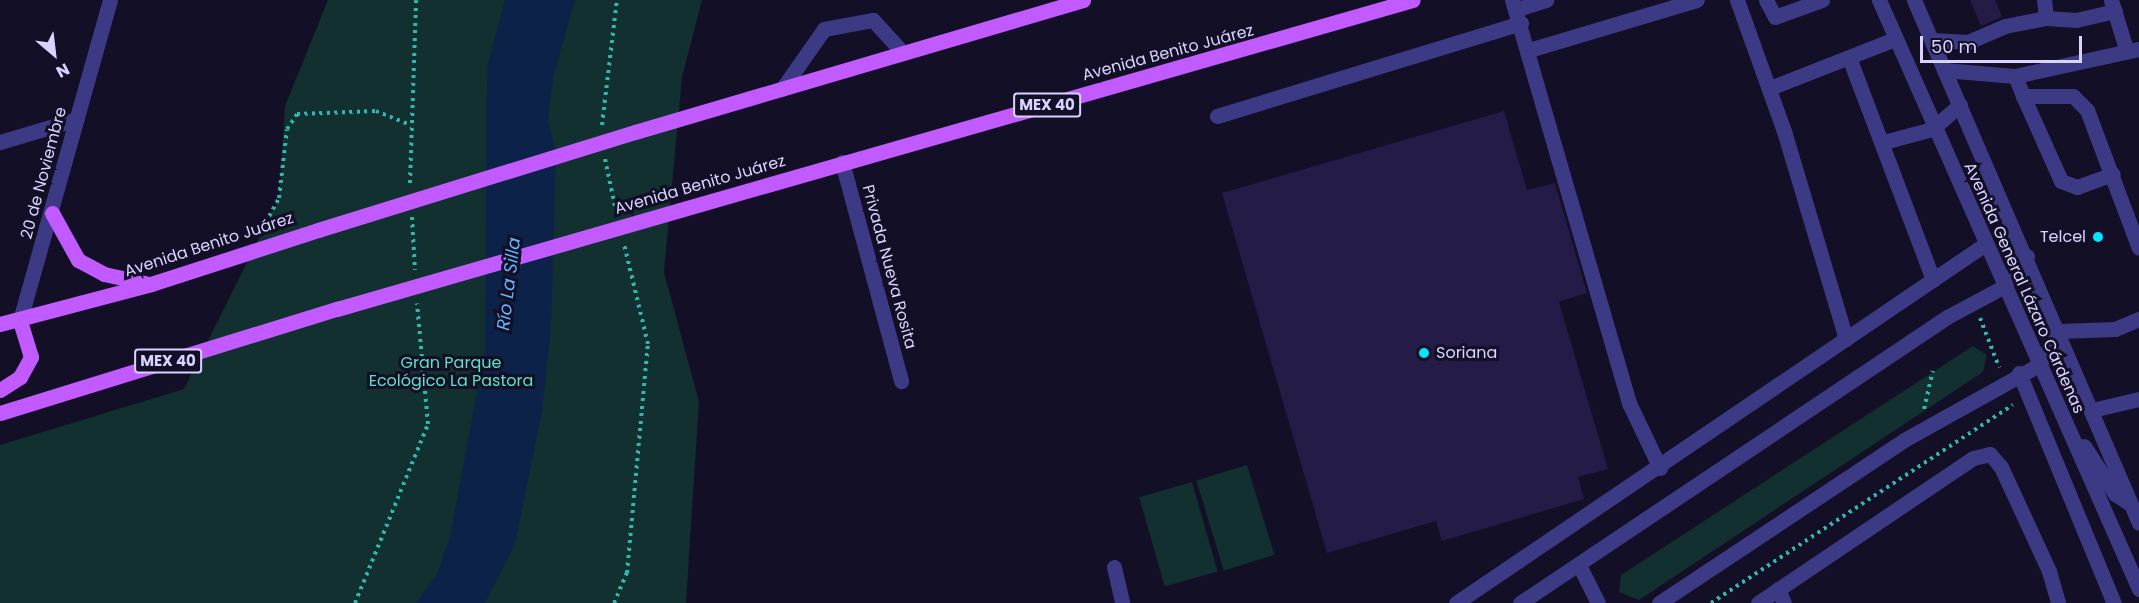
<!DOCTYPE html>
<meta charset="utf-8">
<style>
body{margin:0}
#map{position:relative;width:2139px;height:603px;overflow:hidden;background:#130f26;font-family:Poppins,sans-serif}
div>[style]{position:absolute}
.green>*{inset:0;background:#12302f;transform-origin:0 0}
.water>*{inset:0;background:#0c2248}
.building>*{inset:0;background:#241b47}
.path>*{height:4px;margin-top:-2px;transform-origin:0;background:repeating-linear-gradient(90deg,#2fb8b0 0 3px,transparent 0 7.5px)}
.minor>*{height:15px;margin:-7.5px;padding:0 7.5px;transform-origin:7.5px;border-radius:7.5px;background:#3d3a85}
.major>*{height:15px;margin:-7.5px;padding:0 7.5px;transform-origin:7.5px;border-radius:7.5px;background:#c25bff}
.major-bridge>*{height:15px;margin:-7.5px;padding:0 7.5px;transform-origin:7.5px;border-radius:7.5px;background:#c25bff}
.dots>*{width:16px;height:16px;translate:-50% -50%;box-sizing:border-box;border:3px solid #130f26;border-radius:50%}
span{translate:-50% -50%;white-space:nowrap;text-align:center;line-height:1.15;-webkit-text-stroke:6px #130f26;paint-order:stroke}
.shield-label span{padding:2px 4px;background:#130f26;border:2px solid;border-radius:4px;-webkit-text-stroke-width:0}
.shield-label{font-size:15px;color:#d9d4ff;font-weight:700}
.street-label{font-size:16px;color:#d9d4ff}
.poi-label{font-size:16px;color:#d9d4ff}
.right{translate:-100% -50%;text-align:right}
.left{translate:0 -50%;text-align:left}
.park-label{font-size:16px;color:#5fe0c0}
.water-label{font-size:18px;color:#62b6ff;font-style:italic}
.north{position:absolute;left:24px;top:24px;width:60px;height:60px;-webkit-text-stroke:4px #130f26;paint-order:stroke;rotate:152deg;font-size:16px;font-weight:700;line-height:24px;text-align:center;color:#d9d4ff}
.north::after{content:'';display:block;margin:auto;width:21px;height:27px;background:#d9d4ff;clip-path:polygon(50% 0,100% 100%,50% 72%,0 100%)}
.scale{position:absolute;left:1920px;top:36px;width:162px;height:27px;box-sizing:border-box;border:3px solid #d9d4ff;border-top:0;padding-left:8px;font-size:18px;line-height:21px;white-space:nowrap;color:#d9d4ff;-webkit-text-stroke:4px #130f26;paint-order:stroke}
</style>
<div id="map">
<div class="green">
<div style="clip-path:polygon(328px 0,702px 0,682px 77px,664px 272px,699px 402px,686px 603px,0 603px,0 445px,184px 389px,279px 198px,285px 106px)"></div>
<div style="clip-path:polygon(1973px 346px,1987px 355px,1983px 372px,1639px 600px,1619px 592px,1621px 575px)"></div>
<div style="left:1247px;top:465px;width:94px;height:53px;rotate:73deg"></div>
<div style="left:1192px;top:482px;width:93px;height:55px;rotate:74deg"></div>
</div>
<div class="water">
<div style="clip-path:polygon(505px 0,575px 0,553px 78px,548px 121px,556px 150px,551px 327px,542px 411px,515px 544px,485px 603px,416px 603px,437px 574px,450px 537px,485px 348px,487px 67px)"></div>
</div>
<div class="building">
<div style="clip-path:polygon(1970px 0,1995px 0,2002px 17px,1981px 26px)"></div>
<div style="clip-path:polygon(1504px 111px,1527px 190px,1555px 183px,1587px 293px,1559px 302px,1608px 469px,1578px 477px,1584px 499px,1442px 541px,1436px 521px,1327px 553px,1222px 193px)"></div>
</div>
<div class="path">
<div style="left:602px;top:125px;width:126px;rotate:-83.2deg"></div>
<div style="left:605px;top:159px;width:53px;rotate:78.1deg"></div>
<div style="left:410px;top:183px;width:183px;rotate:-88.1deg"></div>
<div style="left:412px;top:217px;width:53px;rotate:86.8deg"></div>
<div style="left:262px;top:229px;width:35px;rotate:-61deg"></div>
<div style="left:279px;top:198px;width:69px;rotate:-83.4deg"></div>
<div style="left:287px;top:129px;width:18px;rotate:-56deg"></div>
<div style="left:297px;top:114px;width:79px;rotate:-2.2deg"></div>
<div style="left:376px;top:111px;width:35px;rotate:22deg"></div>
<div style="left:1980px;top:318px;width:53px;rotate:68.8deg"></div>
<div style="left:1924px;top:409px;width:39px;rotate:-77deg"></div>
<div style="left:355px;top:603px;width:193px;rotate:-67.8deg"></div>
<div style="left:428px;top:424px;width:121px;rotate:-95.2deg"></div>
<div style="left:614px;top:603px;width:33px;rotate:-67deg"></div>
<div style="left:627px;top:573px;width:230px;rotate:-84.8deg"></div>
<div style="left:648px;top:344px;width:103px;rotate:-103.5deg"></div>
<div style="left:1711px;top:603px;width:361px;rotate:-33.3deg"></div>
</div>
<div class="minor">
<div style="left:1512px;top:0;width:420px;rotate:73.8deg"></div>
<div style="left:1629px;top:403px;width:72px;rotate:64.5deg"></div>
<div style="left:1737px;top:0;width:139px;rotate:70.3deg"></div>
<div style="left:1784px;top:131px;width:217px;rotate:73.4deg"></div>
<div style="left:1766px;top:0;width:19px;rotate:62deg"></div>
<div style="left:1775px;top:17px;width:50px;rotate:-19.9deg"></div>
<div style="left:1879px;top:0;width:644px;rotate:66.18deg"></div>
<div style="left:1914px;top:0;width:569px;rotate:66.72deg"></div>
<div style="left:2111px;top:0;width:54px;rotate:72.9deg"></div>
<div style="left:1515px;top:10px;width:33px;rotate:-18deg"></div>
<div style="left:2046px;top:18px;width:30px;rotate:4deg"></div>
<div style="left:2076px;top:20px;width:40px;rotate:-13deg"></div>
<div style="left:1932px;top:40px;width:36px;rotate:3deg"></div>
<div style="left:1968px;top:42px;width:40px;rotate:-23.4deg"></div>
<div style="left:2005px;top:26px;width:42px;rotate:-11deg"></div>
<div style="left:2046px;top:18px;width:18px;rotate:-96deg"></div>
<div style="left:1529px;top:50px;width:175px;rotate:-16.6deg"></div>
<div style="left:1850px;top:60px;width:235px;rotate:69.3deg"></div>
<div style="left:1944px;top:70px;width:71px;rotate:4.8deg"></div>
<div style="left:2015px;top:76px;width:127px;rotate:-12.3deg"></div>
<div style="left:2015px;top:76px;width:22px;rotate:68deg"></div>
<div style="left:2023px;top:96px;width:50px"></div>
<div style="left:2073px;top:96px;width:20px;rotate:45deg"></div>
<div style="left:2087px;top:110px;width:147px;rotate:69.4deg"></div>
<div style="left:1770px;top:88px;width:134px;rotate:-21.4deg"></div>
<div style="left:782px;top:89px;width:73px;rotate:-55deg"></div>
<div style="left:824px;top:29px;width:50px;rotate:-10.4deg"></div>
<div style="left:873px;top:20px;width:45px;rotate:47.7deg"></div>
<div style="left:2023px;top:96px;width:93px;rotate:65.9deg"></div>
<div style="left:2061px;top:181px;width:17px;rotate:21deg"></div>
<div style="left:2077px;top:187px;width:38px;rotate:-20deg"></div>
<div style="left:1217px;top:116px;width:318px;rotate:-17deg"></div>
<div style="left:0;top:142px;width:80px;rotate:-16.6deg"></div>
<div style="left:1884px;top:142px;width:50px;rotate:-15.2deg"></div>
<div style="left:1932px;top:129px;width:37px;rotate:-41deg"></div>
<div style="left:842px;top:162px;width:227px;rotate:74.9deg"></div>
<div style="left:20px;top:320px;width:332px;rotate:-74.3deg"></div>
<div style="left:2059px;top:331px;width:56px;rotate:-2deg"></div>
<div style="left:2115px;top:329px;width:26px;rotate:-23deg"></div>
<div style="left:2019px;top:373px;width:249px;rotate:67.6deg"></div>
<div style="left:2092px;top:410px;width:48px;rotate:-13.2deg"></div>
<div style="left:2084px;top:446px;width:57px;rotate:57.1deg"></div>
<div style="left:2115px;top:494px;width:17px;rotate:33deg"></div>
<div style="left:1579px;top:565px;width:42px;rotate:63.4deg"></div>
<div style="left:1114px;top:567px;width:37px;rotate:77deg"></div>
<div style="left:1778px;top:589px;width:15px;rotate:67deg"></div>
<div style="left:1456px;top:603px;width:638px;rotate:-34.14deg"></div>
<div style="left:1520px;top:603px;width:514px;rotate:-33.81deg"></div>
<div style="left:1947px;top:317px;width:64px;rotate:-28.2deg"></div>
<div style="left:2003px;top:287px;width:39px;rotate:-52deg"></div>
<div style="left:1659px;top:603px;width:294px;rotate:-33.6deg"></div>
<div style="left:1904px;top:440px;width:154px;rotate:-29.1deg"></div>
<div style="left:2039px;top:365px;width:39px;rotate:-60deg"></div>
<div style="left:1758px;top:603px;width:259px;rotate:-34deg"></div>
<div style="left:1973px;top:458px;width:17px;rotate:-13deg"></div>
<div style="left:1990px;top:454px;width:17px;rotate:50deg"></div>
<div style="left:2001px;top:467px;width:115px;rotate:65.2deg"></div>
<div style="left:2049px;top:571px;width:33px;rotate:74deg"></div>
</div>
<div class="major">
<div style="left:635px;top:132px;width:467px;rotate:-16.4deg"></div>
<div style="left:680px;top:210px;width:762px;rotate:-15.99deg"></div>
<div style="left:52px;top:213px;width:54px;rotate:61deg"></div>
<div style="left:78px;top:260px;width:30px;rotate:28deg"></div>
<div style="left:104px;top:274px;width:42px;rotate:12.4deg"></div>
<div style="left:0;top:324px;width:156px;rotate:-14.8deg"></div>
<div style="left:151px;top:284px;width:176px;rotate:-17.9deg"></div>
<div style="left:0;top:390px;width:24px;rotate:-33deg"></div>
<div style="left:20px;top:377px;width:23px;rotate:-61deg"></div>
<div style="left:31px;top:357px;width:39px;rotate:-107deg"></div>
<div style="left:0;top:413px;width:353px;rotate:-17.2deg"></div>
</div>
<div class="major-bridge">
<div style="left:318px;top:230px;width:332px;rotate:-17.2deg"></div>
<div style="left:337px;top:309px;width:357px;rotate:-16.1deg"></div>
</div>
<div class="dots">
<div style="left:2098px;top:237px;background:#00e5ff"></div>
<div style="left:1424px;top:353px;background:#00e5ff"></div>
</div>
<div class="shield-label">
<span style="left:1047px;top:105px">MEX 40</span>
<span style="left:168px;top:361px">MEX 40</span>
</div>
<div class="street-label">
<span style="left:1168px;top:53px;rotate:-15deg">Avenida Benito Juárez</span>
<span style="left:44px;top:173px;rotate:-75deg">20 de Noviembre</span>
<span style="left:700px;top:185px;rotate:-16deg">Avenida Benito Juárez</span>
<span style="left:209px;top:245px;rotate:-18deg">Avenida Benito Juárez</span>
<span style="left:889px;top:267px;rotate:75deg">Privada Nueva Rosita</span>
<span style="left:2024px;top:288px;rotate:66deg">Avenida General Lázaro Cárdenas</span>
</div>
<div class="poi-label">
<span class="right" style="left:2086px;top:237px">Telcel</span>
<span class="left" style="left:1436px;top:353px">Soriana</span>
</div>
<div class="park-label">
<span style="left:451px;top:372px">Gran Parque<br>Ecológico La Pastora</span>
</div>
<div class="water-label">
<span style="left:509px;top:284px;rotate:-83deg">Río La Silla</span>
</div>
<div class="north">N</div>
<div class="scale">50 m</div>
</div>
